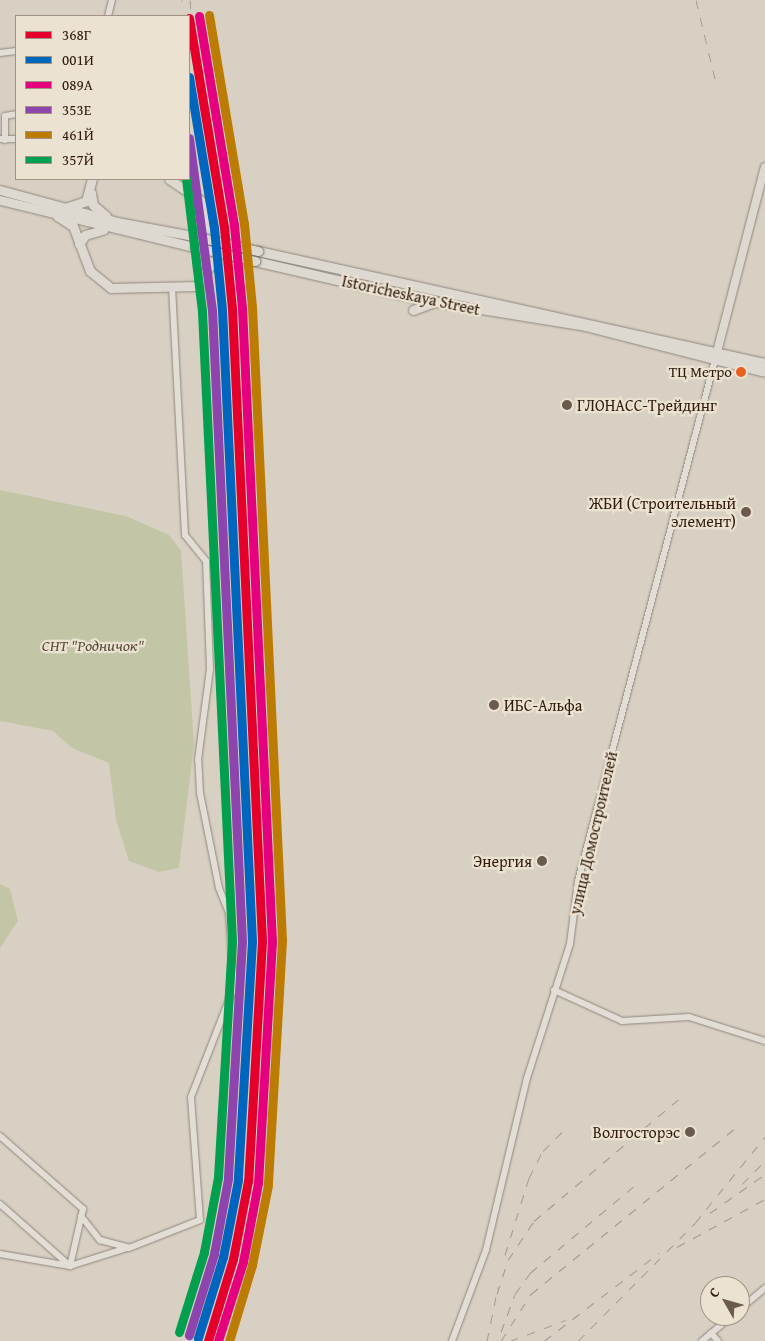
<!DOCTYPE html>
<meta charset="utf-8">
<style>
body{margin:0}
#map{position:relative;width:765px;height:1341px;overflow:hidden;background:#d8d0c2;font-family:"Gentium Book Plus",serif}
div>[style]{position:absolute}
.green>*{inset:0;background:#c2c6a7}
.roads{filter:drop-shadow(0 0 1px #8e877d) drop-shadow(0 0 1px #8e877d)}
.minor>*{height:6px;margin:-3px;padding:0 3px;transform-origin:3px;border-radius:3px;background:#e2ded6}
.major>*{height:8px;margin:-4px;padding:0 4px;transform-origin:4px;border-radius:4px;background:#ddd8d0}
.highway>*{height:9px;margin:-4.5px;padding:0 4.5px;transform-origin:4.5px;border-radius:4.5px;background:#ddd8d0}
.rail>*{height:1px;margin-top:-0.5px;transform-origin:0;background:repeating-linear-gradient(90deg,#a29b95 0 9px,transparent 0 18px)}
.bridges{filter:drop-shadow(0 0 1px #766e66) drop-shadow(0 0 1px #766e66)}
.highway-bridge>*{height:9px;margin:-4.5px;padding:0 4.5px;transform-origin:4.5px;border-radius:4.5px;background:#ddd8d0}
.rail-1>*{height:9px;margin:-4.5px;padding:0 4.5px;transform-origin:4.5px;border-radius:4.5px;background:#e4002b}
.rail-2>*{height:9px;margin:-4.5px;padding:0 4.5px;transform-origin:4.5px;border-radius:4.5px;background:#0065bd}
.rail-3>*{height:9px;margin:-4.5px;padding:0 4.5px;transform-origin:4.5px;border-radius:4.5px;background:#e5007d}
.rail-4>*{height:9px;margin:-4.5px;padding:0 4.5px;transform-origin:4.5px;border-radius:4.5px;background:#8e44ad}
.rail-5>*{height:9px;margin:-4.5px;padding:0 4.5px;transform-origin:4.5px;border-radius:4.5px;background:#bc7c04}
.rail-6>*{height:9px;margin:-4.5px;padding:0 4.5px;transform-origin:4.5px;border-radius:4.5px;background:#029f4e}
.dots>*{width:14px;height:14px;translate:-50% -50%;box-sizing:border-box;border:2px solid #ece2d2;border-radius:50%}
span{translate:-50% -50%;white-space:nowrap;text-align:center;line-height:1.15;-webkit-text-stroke:4.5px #ece2d2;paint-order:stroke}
.bus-label{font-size:15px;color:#311b0f}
.right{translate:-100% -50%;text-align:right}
.street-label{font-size:16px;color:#311b0f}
.poi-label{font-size:16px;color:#311b0f}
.left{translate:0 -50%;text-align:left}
.park-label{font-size:16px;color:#574c36;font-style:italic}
.legend{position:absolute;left:15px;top:15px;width:175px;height:165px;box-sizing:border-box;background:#ece2d2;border:1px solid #a19284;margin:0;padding:6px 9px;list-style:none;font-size:15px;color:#311b0f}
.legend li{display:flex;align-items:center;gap:10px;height:25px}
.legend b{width:25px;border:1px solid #a19284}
.north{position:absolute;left:700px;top:1276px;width:50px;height:50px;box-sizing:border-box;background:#ece2d2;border:1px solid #a19284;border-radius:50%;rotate:308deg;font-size:14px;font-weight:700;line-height:20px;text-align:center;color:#311b0f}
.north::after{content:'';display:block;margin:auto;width:18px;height:22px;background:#6b5a4e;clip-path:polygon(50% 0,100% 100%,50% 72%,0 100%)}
</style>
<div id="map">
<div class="green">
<div style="clip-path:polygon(0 490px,126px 516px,169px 535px,181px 550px,194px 744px,179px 868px,159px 872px,129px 861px,116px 820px,109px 763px,72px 748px,53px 731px,0 721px)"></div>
<div style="clip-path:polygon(0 884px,10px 889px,18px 921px,0 948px)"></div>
</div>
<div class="roads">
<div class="minor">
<div style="left:108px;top:16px;width:16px;rotate:-76deg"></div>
<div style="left:0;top:53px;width:16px;rotate:-7deg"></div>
<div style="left:0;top:139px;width:16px"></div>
<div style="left:5px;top:140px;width:24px;rotate:-90deg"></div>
<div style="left:5px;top:116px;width:11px;rotate:-10deg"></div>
<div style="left:554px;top:990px;width:75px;rotate:24.5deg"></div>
<div style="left:622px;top:1021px;width:67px;rotate:-3.4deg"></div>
<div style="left:689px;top:1017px;width:80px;rotate:17.5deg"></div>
<div style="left:0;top:1136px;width:111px;rotate:41.3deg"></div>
<div style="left:83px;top:1209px;width:58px;rotate:102.8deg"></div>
<div style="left:0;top:1204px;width:94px;rotate:41.5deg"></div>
<div style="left:81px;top:1216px;width:31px;rotate:52deg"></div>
<div style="left:100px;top:1240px;width:30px;rotate:15deg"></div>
<div style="left:129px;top:1248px;width:76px;rotate:-21.5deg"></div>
<div style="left:200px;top:1220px;width:123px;rotate:-94.2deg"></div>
<div style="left:191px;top:1097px;width:118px;rotate:-68.6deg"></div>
<div style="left:234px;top:987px;width:74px;rotate:-93.9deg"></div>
<div style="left:229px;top:913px;width:27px;rotate:-112deg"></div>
<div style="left:219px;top:888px;width:97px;rotate:-101.3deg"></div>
<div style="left:200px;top:793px;width:33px;rotate:-93deg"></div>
<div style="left:198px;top:760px;width:92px;rotate:-82.5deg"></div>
<div style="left:210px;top:669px;width:108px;rotate:-92.1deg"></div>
<div style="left:206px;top:561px;width:33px;rotate:-129deg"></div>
<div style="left:185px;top:535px;width:246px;rotate:-93deg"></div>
<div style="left:0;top:1254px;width:71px;rotate:9.7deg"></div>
<div style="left:70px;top:1266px;width:60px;rotate:-17.5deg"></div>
<div style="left:740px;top:1309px;width:33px;rotate:-40deg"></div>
<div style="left:711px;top:1333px;width:11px;rotate:49deg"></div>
<div style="left:452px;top:1341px;width:97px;rotate:-69.5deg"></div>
<div style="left:486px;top:1250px;width:177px;rotate:-76.6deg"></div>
<div style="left:527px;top:1078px;width:141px;rotate:-72.2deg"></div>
<div style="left:570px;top:944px;width:64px;rotate:-82.8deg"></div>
<div style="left:578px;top:881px;width:539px;rotate:-75.27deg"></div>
<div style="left:702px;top:1341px;width:39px;rotate:-40deg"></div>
</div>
<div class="major">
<div style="left:716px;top:356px;width:195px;rotate:-75.5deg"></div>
</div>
<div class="highway">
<div style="left:0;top:190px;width:121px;rotate:15.3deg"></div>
<div style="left:117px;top:222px;width:82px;rotate:10.5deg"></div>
<div style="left:91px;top:193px;width:12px;rotate:81deg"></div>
<div style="left:93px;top:205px;width:17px;rotate:40deg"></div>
<div style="left:0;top:200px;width:201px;rotate:13.6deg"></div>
<div style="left:68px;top:207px;width:19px;rotate:-18deg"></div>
<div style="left:86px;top:201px;width:23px;rotate:-75deg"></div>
<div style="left:57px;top:216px;width:19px;rotate:32deg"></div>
<div style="left:73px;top:226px;width:48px;rotate:69.3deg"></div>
<div style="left:90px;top:271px;width:27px;rotate:39deg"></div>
<div style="left:111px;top:288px;width:87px;rotate:-1.3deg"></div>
<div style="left:198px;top:286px;width:28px;rotate:-60deg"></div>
<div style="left:212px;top:262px;width:41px;rotate:-95.6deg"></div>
<div style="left:208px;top:221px;width:22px;rotate:-111deg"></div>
<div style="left:200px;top:200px;width:37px;rotate:-146deg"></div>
<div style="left:79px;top:244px;width:11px;rotate:-56deg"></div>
<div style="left:85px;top:235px;width:19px;rotate:-16deg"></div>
<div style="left:258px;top:251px;width:519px;rotate:12.46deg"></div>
<div style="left:255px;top:261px;width:168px;rotate:13deg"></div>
<div style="left:419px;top:299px;width:168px;rotate:9.2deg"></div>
<div style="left:585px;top:326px;width:186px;rotate:14.3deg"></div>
<div style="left:413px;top:310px;width:23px;rotate:-20deg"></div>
</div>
</div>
<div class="rail">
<div style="left:182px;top:0;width:1px;rotate:90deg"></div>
<div style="left:190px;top:0;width:60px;rotate:85.2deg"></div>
<div style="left:696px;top:0;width:89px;rotate:76.4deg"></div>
<div style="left:742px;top:1184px;width:33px;rotate:-45deg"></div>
<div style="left:710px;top:1213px;width:67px;rotate:-35.3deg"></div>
<div style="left:677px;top:1247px;width:100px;rotate:-28.6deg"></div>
<div style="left:505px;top:1255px;width:81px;rotate:-72.7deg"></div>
<div style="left:529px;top:1178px;width:30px;rotate:-63deg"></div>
<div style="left:543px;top:1151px;width:31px;rotate:-45deg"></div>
<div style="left:497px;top:1294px;width:36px;rotate:-72deg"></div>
<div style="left:508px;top:1260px;width:47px;rotate:-56.3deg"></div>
<div style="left:534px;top:1221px;width:197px;rotate:-40.1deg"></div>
<div style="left:501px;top:1332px;width:40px;rotate:-69.8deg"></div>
<div style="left:515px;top:1294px;width:26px;rotate:-54deg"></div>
<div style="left:530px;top:1273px;width:143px;rotate:-39.9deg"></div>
<div style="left:487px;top:1341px;width:55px;rotate:-78.5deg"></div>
<div style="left:501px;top:1341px;width:56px;rotate:-57.4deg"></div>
<div style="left:531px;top:1294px;width:262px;rotate:-39.1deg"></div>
<div style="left:510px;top:1341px;width:60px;rotate:-20.6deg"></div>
<div style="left:544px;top:1341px;width:145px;rotate:-37.4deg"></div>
<div style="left:578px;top:1341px;width:166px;rotate:-45.2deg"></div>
<div style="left:695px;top:1223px;width:111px;rotate:-50.9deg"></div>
</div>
<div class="bridges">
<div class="highway-bridge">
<div style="left:198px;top:237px;width:62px;rotate:13.1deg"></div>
<div style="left:195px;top:247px;width:62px;rotate:13.1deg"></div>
</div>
</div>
<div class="rail-1">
<div style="left:189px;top:18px;width:212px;rotate:80.5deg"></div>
<div style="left:224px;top:227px;width:82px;rotate:84.4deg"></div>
<div style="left:232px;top:309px;width:633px;rotate:87.28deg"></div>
<div style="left:262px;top:941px;width:240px;rotate:93.3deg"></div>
<div style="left:248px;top:1181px;width:79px;rotate:100.9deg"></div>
<div style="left:233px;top:1259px;width:86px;rotate:107deg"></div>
</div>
<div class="rail-2">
<div style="left:189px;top:77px;width:153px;rotate:80.6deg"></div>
<div style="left:214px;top:228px;width:82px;rotate:84.4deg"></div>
<div style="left:222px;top:310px;width:632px;rotate:87.28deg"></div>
<div style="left:252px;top:941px;width:239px;rotate:93.4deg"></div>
<div style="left:238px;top:1180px;width:78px;rotate:101deg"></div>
<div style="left:223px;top:1257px;width:85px;rotate:107.2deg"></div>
</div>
<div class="rail-3">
<div style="left:199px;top:16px;width:212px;rotate:80.5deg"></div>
<div style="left:234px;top:225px;width:83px;rotate:84.5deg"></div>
<div style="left:242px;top:308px;width:634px;rotate:87.29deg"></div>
<div style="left:272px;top:941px;width:242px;rotate:93.3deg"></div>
<div style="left:258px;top:1183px;width:80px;rotate:100.8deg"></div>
<div style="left:243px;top:1262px;width:83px;rotate:107.6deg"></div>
</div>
<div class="rail-4">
<div style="left:189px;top:138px;width:174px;rotate:82.4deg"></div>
<div style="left:212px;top:310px;width:632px;rotate:87.28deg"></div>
<div style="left:242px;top:941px;width:238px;rotate:93.4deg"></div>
<div style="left:228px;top:1179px;width:76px;rotate:100.6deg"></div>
<div style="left:214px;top:1254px;width:85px;rotate:107.2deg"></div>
</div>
<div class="rail-5">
<div style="left:209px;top:15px;width:212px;rotate:80.5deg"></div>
<div style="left:244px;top:224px;width:83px;rotate:84.5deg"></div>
<div style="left:252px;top:307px;width:634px;rotate:87.29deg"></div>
<div style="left:282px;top:940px;width:245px;rotate:93.3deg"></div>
<div style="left:268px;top:1185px;width:82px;rotate:101.3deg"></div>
<div style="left:252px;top:1265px;width:79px;rotate:106.8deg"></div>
</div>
<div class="rail-6">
<div style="left:179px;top:1332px;width:84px;rotate:-72.6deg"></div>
<div style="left:204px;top:1252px;width:76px;rotate:-79.4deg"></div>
<div style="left:218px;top:1177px;width:236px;rotate:-86.6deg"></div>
<div style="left:232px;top:941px;width:631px;rotate:-92.73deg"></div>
<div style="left:202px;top:311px;width:133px;rotate:-96.9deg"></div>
</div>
<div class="dots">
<div style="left:741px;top:372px;background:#e86121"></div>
<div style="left:567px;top:405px;background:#6b5a4e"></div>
<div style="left:746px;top:512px;background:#6b5a4e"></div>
<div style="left:494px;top:705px;background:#6b5a4e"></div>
<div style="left:542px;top:861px;background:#6b5a4e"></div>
<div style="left:690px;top:1132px;background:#6b5a4e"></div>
</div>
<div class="bus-label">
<span class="right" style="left:732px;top:372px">ТЦ Метро</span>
</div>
<div class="street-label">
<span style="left:411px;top:295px;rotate:12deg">Istoricheskaya Street</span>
<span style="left:593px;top:833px;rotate:-77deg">улица Домостроителей</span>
</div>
<div class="poi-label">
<span class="left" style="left:577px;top:405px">ГЛОНАСС-Трейдинг</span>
<span class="right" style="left:736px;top:512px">ЖБИ (Строительный<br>элемент)</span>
<span class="left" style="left:504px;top:705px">ИБС-Альфа</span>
<span class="right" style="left:532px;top:861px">Энергия</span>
<span class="right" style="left:680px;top:1132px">Волгосторэс</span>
</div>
<div class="park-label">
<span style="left:93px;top:645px">СНТ "Родничок"</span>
</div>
<ul class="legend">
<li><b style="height:6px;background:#e4002b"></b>368Г</li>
<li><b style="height:6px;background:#0065bd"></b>001И</li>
<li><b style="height:6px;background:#e5007d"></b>089А</li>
<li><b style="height:6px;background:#8e44ad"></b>353Е</li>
<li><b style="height:6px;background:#bc7c04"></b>461Й</li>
<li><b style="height:6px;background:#029f4e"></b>357Й</li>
</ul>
<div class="north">С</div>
</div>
